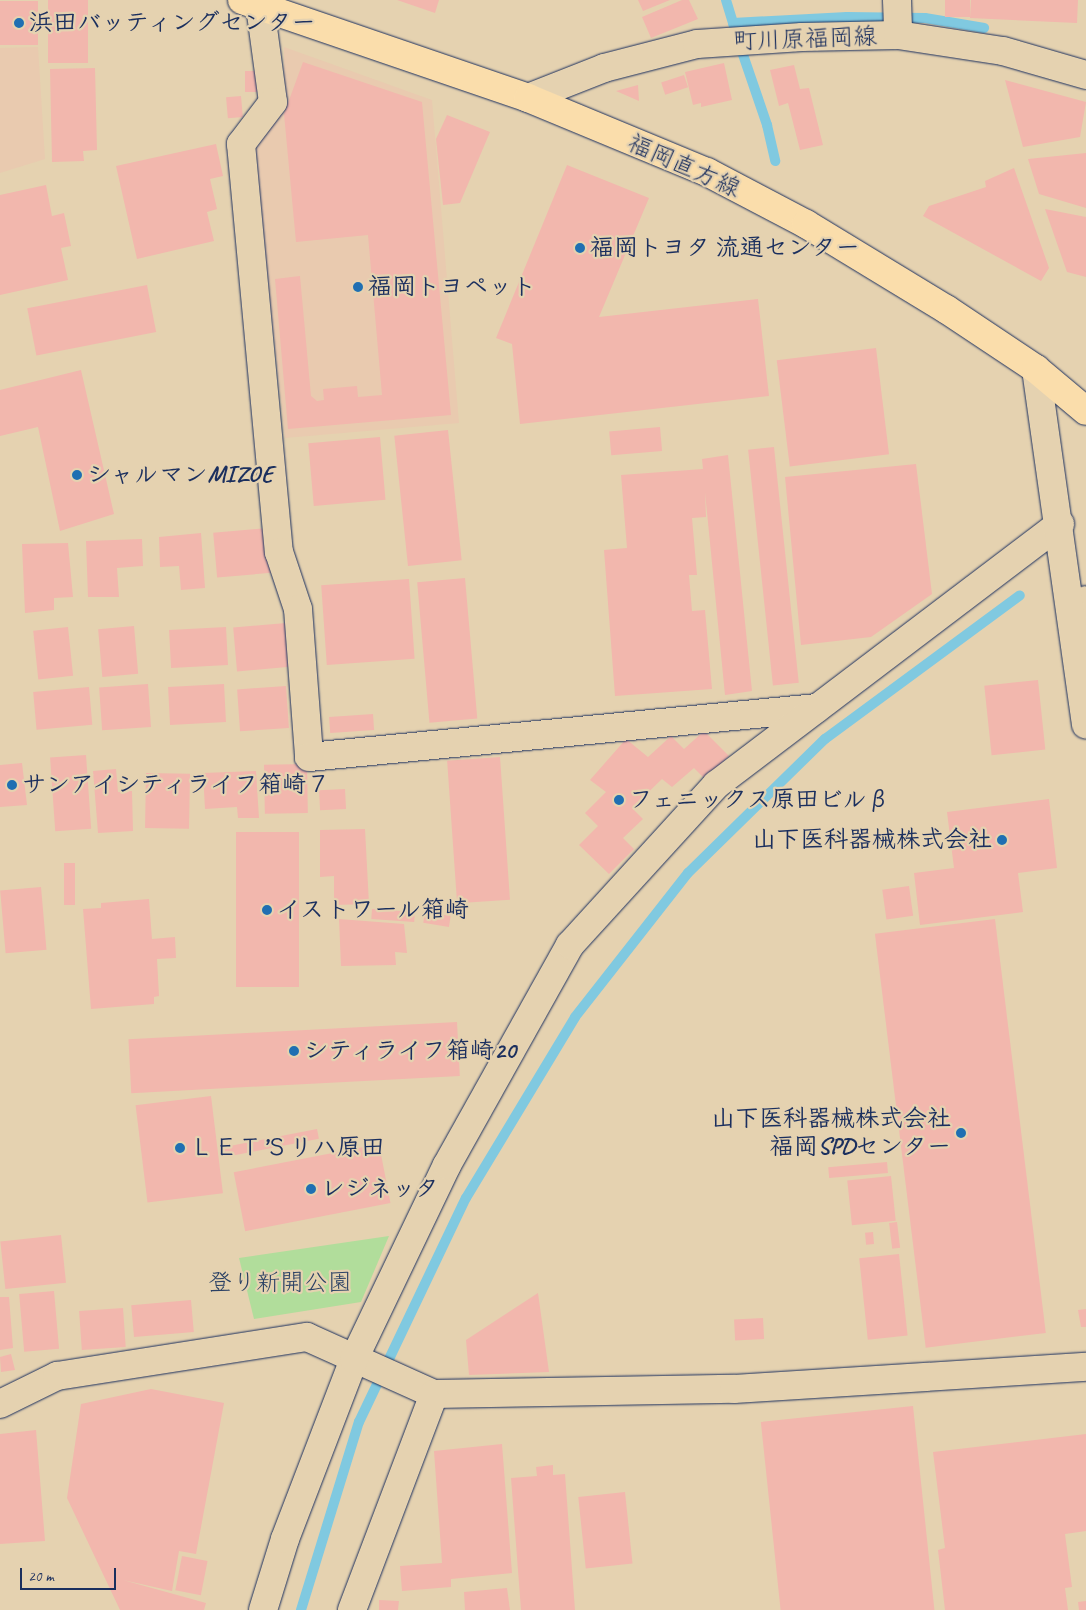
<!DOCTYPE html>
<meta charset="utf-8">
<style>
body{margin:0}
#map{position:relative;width:1086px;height:1610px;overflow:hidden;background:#e5d2b0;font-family:Caveat,"Klee One",sans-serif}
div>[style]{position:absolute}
.built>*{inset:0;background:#e9caaf}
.green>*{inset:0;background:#b1dd9b}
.stream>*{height:10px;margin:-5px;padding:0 5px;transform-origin:5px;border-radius:5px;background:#80c9e0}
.building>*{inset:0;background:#f2b7ad;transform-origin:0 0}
.roads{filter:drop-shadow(0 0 1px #1b2f5e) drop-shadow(0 0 1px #1b2f5e)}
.street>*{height:28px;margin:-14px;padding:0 14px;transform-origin:14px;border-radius:14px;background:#e5d2b0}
.secondary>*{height:28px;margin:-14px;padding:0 14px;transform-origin:14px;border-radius:14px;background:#e5d2b0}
.primary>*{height:28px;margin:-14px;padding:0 14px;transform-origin:14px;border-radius:14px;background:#faddab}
.dots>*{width:14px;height:14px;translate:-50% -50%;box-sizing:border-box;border:2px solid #e5d2b0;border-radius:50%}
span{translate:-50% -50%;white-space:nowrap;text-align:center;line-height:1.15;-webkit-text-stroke:4.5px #e5d2b0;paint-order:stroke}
.poi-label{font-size:24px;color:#1b2f5e;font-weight:700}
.left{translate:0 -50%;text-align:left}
.right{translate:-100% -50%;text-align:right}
.street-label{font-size:24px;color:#1b2f5e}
.park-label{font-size:24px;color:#2a4064}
.scale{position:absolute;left:20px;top:1568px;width:96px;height:22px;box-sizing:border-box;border:2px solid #1b2f5e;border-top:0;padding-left:6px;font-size:15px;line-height:18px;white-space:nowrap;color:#1b2f5e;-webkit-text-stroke:4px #e5d2b0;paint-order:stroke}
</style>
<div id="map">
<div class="built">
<div style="clip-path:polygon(38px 47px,45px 159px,0 173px,0 48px)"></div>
<div style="clip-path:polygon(284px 47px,432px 100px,459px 423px,285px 438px,254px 151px,260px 127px,284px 103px)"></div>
</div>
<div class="green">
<div style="clip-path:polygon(389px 1236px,361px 1302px,254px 1319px,239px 1258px)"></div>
</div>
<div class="stream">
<div style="left:726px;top:0;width:30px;rotate:73deg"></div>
<div style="left:733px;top:23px;width:114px;rotate:-3deg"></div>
<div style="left:847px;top:17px;width:78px;rotate:0.7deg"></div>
<div style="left:925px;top:18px;width:60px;rotate:9.6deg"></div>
<div style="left:739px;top:43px;width:87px;rotate:71.1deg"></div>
<div style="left:767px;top:125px;width:37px;rotate:77deg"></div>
<div style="left:301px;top:1610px;width:197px;rotate:-72.9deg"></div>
<div style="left:359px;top:1422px;width:248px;rotate:-64.5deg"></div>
<div style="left:466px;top:1198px;width:211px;rotate:-58.9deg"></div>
<div style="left:575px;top:1017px;width:183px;rotate:-51.9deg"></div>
<div style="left:688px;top:873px;width:192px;rotate:-44.4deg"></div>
<div style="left:825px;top:739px;width:242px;rotate:-36.4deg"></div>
</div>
<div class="building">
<div style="left:48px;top:0;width:40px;height:63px"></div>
<div style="clip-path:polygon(397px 0,439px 0,435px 13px)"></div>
<div style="clip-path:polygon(638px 0,670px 0,643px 11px)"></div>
<div style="clip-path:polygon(682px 0,689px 0,698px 19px,651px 38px,642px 17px)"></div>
<div style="left:945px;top:0;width:25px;height:17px"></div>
<div style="clip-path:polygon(971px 0,1078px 0,1077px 23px,970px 18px)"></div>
<div style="left:0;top:1px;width:38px;height:44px"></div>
<div style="clip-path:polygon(303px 62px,422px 102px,451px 415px,288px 429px,275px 279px,300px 276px,311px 396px,317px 401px,324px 400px,323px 389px,357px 386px,358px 397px,382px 395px,368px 235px,296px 242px,284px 114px)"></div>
<div style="clip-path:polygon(724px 63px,732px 100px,701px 107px,701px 103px,693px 105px,685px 72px)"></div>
<div style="clip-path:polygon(794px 65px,800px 89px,809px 88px,823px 145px,800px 150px,788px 103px,779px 106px,770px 70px)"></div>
<div style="clip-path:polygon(95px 68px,97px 150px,83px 151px,84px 161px,52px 162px,50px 69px)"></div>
<div style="left:258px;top:71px;width:21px;height:13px;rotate:90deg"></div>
<div style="left:684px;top:75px;width:13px;height:24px;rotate:72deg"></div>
<div style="clip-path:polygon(1005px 80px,1086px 102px,1080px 137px,1023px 147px)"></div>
<div style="clip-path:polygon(638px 85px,639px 101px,616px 91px)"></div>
<div style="left:241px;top:96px;width:21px;height:15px;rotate:85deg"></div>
<div style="clip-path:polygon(447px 115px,490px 132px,460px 203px,443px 205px,436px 139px)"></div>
<div style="clip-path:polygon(216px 144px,223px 176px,210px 179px,217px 209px,207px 212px,214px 241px,137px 259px,116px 166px)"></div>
<div style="clip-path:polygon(1086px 153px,1086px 208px,1039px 194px,1028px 159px)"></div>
<div style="clip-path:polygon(567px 165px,649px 198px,599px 317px,758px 299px,769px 396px,520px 424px,512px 344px,496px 338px)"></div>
<div style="clip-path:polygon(1014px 168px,1049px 268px,1041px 281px,923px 216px,929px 206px,986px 187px,985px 181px)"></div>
<div style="clip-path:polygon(46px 185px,52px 216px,64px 213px,71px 246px,61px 248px,68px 280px,0 295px,0 195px)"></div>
<div style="clip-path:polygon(1045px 209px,1086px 217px,1086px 277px,1067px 272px)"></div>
<div style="left:147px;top:285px;width:48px;height:122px;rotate:79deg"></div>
<div style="left:876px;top:348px;width:107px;height:100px;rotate:83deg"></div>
<div style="clip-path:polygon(81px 370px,114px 514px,60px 531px,38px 427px,0 436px,0 390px)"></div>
<div style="left:660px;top:427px;width:24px;height:51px;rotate:85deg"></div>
<div style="left:448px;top:430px;width:131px;height:54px;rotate:84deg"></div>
<div style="left:380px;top:437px;width:63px;height:72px;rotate:85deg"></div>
<div style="left:774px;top:447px;width:237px;height:26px;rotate:84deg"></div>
<div style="clip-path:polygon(728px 455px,752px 691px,725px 695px,705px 492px,706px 517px,692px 518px,697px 575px,689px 575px,692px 611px,705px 610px,712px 689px,615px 696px,604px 550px,627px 548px,621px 475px,703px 469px,702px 459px)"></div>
<div style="clip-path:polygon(916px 464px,932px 594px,871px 637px,801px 645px,785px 477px)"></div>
<div style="left:267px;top:528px;width:45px;height:54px;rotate:85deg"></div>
<div style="clip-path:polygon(201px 533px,205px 588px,181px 590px,179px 566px,160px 567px,159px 537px)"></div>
<div style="clip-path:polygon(142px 539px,143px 566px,117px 568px,119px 597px,88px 597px,86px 541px)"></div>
<div style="clip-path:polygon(68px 543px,73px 597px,54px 598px,54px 610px,25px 613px,22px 544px)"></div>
<div style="left:465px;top:578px;width:141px;height:48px;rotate:85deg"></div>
<div style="left:409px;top:579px;width:80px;height:88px;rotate:86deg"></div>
<div style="left:286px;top:623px;width:44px;height:53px;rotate:85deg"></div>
<div style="left:134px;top:626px;width:48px;height:36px;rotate:85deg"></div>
<div style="left:68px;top:627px;width:49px;height:35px;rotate:84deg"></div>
<div style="left:226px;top:627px;width:38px;height:57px;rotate:87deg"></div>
<div style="left:1038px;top:680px;width:70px;height:54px;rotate:84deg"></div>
<div style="left:148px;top:684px;width:43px;height:49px;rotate:86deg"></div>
<div style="left:224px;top:684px;width:38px;height:56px;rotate:87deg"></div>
<div style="left:286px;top:686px;width:42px;height:49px;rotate:86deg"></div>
<div style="left:89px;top:687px;width:38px;height:56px;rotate:85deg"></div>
<div style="left:373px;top:714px;width:16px;height:44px;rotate:86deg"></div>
<div style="clip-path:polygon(704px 731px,729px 756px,705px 779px,694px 768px,672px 787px,662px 779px,632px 808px,643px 819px,623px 838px,634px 849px,609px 874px,579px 845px,598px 826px,585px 813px,606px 792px,590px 780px,626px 739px,648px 757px,671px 736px,684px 749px)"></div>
<div style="left:86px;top:755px;width:74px;height:36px;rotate:86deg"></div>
<div style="left:500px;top:757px;width:143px;height:53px;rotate:86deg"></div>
<div style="clip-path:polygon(22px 763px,27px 805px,0 807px,0 765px)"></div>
<div style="left:307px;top:764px;width:49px;height:43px;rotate:89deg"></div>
<div style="clip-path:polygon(116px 769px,118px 792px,132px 791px,133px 831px,98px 833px,93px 771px)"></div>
<div style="clip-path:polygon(256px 771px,259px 818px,238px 818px,237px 807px,205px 809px,203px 773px)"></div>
<div style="left:146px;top:773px;width:44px;height:55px;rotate:1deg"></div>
<div style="left:345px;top:789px;width:20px;height:26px;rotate:87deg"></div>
<div style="clip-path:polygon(1049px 799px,1057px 868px,1018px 873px,1023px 912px,920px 925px,914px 873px,954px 868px,947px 812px)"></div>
<div style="clip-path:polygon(365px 829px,369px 904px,334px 905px,334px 876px,320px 877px,320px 830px)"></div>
<div style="left:299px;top:832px;width:155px;height:63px;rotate:90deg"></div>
<div style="left:64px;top:863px;width:11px;height:42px"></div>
<div style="left:909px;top:886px;width:30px;height:27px;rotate:82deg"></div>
<div style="left:41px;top:887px;width:63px;height:41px;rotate:85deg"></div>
<div style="clip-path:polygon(149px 899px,152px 939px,175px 937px,176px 958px,157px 959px,159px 996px,154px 997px,154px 1004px,91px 1009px,83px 909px,101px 908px,101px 903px)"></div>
<div style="left:372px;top:909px;width:43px;height:10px;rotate:4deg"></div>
<div style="left:425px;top:912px;width:26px;height:11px;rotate:9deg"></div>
<div style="clip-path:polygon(339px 919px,404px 924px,407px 953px,395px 952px,396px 965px,341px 966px)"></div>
<div style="left:995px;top:919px;width:417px;height:121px;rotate:83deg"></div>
<div style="left:457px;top:1022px;width:54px;height:329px;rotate:87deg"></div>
<div style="left:211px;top:1096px;width:98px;height:76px;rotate:83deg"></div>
<div style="left:317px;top:1129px;width:10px;height:95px;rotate:79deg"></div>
<div style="left:379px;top:1144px;width:60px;height:148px;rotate:79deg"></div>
<div style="left:887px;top:1162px;width:11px;height:59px;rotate:85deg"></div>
<div style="left:891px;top:1176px;width:45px;height:44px;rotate:84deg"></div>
<div style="left:897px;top:1222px;width:26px;height:8px;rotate:83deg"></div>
<div style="left:873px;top:1232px;width:12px;height:8px;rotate:85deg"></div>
<div style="left:61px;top:1235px;width:48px;height:61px;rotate:84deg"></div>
<div style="left:899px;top:1254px;width:82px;height:40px;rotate:84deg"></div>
<div style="left:54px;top:1291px;width:58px;height:35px;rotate:85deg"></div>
<div style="clip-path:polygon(538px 1293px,549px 1372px,469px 1375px,466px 1340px)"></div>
<div style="clip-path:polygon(0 1297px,9px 1297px,13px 1348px,0 1350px)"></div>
<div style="left:191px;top:1300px;width:32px;height:60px;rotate:85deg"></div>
<div style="left:123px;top:1308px;width:39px;height:44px;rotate:86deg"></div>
<div style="clip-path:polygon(1086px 1309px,1086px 1327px,1081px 1327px,1078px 1310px)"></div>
<div style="left:763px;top:1318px;width:21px;height:29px;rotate:87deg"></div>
<div style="clip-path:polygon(11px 1354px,15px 1370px,1px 1372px,0 1357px)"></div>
<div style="clip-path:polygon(151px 1389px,224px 1403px,196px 1554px,179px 1551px,172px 1591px,123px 1580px,206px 1603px,204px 1610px,120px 1610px,67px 1498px,81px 1404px)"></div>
<div style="left:913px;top:1406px;width:205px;height:153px;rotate:84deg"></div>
<div style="clip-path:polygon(36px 1430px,45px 1541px,0 1544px,0 1434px)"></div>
<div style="clip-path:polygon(1086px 1434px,1086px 1531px,1065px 1534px,1072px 1587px,1065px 1588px,1068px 1610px,945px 1610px,938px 1550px,945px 1548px,933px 1452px)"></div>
<div style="clip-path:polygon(502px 1444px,512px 1573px,451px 1579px,451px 1587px,402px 1591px,400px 1566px,442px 1563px,434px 1451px)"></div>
<div style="clip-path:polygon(553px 1465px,553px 1475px,565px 1474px,575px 1610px,521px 1610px,511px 1478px,537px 1476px,536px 1467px)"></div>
<div style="left:625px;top:1492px;width:72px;height:47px;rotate:84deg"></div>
<div style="left:182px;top:1556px;width:26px;height:35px;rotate:11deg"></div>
<div style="clip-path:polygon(507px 1588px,510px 1610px,465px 1610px,464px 1592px)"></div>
<div style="clip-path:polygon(379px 1600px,399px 1601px,398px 1610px,379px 1610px)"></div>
<div style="clip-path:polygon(1086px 1601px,1086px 1610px,1079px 1610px,1078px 1602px)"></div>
</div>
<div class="roads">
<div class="street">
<div style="left:897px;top:0;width:35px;rotate:88deg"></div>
<div style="left:260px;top:6px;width:97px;rotate:82.3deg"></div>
<div style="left:273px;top:102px;width:53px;rotate:127.3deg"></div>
<div style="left:241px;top:144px;width:410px;rotate:84.7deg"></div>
<div style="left:279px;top:552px;width:60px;rotate:71.6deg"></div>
<div style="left:298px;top:609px;width:148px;rotate:85.7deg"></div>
<div style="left:309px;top:757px;width:510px;rotate:-5.51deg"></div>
<div style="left:1073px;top:623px;width:26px;rotate:-61deg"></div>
<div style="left:0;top:1404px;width:64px;rotate:-26.2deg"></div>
<div style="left:57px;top:1376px;width:253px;rotate:-8.9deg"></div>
<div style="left:307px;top:1337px;width:139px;rotate:24.2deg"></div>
<div style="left:434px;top:1394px;width:300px;rotate:-1deg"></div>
<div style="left:734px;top:1389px;width:353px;rotate:-3.6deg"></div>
<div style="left:263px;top:1610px;width:74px;rotate:-72.8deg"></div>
<div style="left:285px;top:1539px;width:193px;rotate:-69deg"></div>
<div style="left:354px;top:1359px;width:215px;rotate:-64.4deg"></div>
<div style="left:447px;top:1165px;width:252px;rotate:-60.8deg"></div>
<div style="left:570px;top:945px;width:217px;rotate:-47.6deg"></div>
<div style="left:716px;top:785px;width:432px;rotate:-37.2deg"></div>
<div style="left:352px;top:1610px;width:231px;rotate:-69.2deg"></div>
</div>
<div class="secondary">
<div style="left:528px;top:98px;width:82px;rotate:-21.5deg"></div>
<div style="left:604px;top:68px;width:96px;rotate:-14.5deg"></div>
<div style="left:697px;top:44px;width:105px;rotate:-3.8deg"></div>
<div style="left:802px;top:37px;width:96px;rotate:-1.2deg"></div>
<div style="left:898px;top:35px;width:106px;rotate:8.7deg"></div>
<div style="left:1003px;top:51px;width:86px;rotate:16.1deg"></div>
<div style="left:1036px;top:369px;width:359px;rotate:82deg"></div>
</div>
<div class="primary">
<div style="left:242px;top:0;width:302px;rotate:18.9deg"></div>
<div style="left:528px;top:98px;width:194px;rotate:22.5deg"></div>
<div style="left:707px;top:172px;width:112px;rotate:27.7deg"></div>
<div style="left:806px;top:224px;width:164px;rotate:31.3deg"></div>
<div style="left:946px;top:309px;width:108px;rotate:33.7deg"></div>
<div style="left:1036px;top:369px;width:65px;rotate:40deg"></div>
</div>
</div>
<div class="dots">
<div style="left:19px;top:23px;background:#1f6fb2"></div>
<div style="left:580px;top:248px;background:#1f6fb2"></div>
<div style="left:358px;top:287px;background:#1f6fb2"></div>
<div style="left:77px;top:475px;background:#1f6fb2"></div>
<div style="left:12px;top:785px;background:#1f6fb2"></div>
<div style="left:619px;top:800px;background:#1f6fb2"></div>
<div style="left:1002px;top:840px;background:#1f6fb2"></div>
<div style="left:267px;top:910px;background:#1f6fb2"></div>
<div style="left:294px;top:1051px;background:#1f6fb2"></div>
<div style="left:961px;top:1133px;background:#1f6fb2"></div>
<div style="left:180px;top:1148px;background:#1f6fb2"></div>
<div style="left:311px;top:1189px;background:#1f6fb2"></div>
</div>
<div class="poi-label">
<span class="left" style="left:29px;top:23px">浜田バッティングセンター</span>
<span class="left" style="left:590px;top:248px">福岡トヨタ 流通センター</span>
<span class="left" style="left:368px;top:287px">福岡トヨペット</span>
<span class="left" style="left:87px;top:475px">シャルマンMIZOE</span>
<span class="left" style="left:22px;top:785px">サンアイシティライフ箱崎７</span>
<span class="left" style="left:629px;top:800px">フェニックス原田ビルβ</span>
<span class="right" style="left:992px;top:840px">山下医科器械株式会社</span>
<span class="left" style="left:277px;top:910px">イストワール箱崎</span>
<span class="left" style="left:304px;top:1051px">シティライフ箱崎20</span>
<span class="right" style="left:951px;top:1133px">山下医科器械株式会社<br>福岡SPDセンター</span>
<span class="left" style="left:190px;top:1148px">ＬＥＴ’Ｓリハ原田</span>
<span class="left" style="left:321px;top:1189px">レジネッタ</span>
</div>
<div class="street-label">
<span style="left:805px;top:39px;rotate:-2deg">町川原福岡線</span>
<span style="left:684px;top:166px;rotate:24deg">福岡直方線</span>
</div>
<div class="park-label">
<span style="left:280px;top:1283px">登り新開公園</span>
</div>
<div class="scale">20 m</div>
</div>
